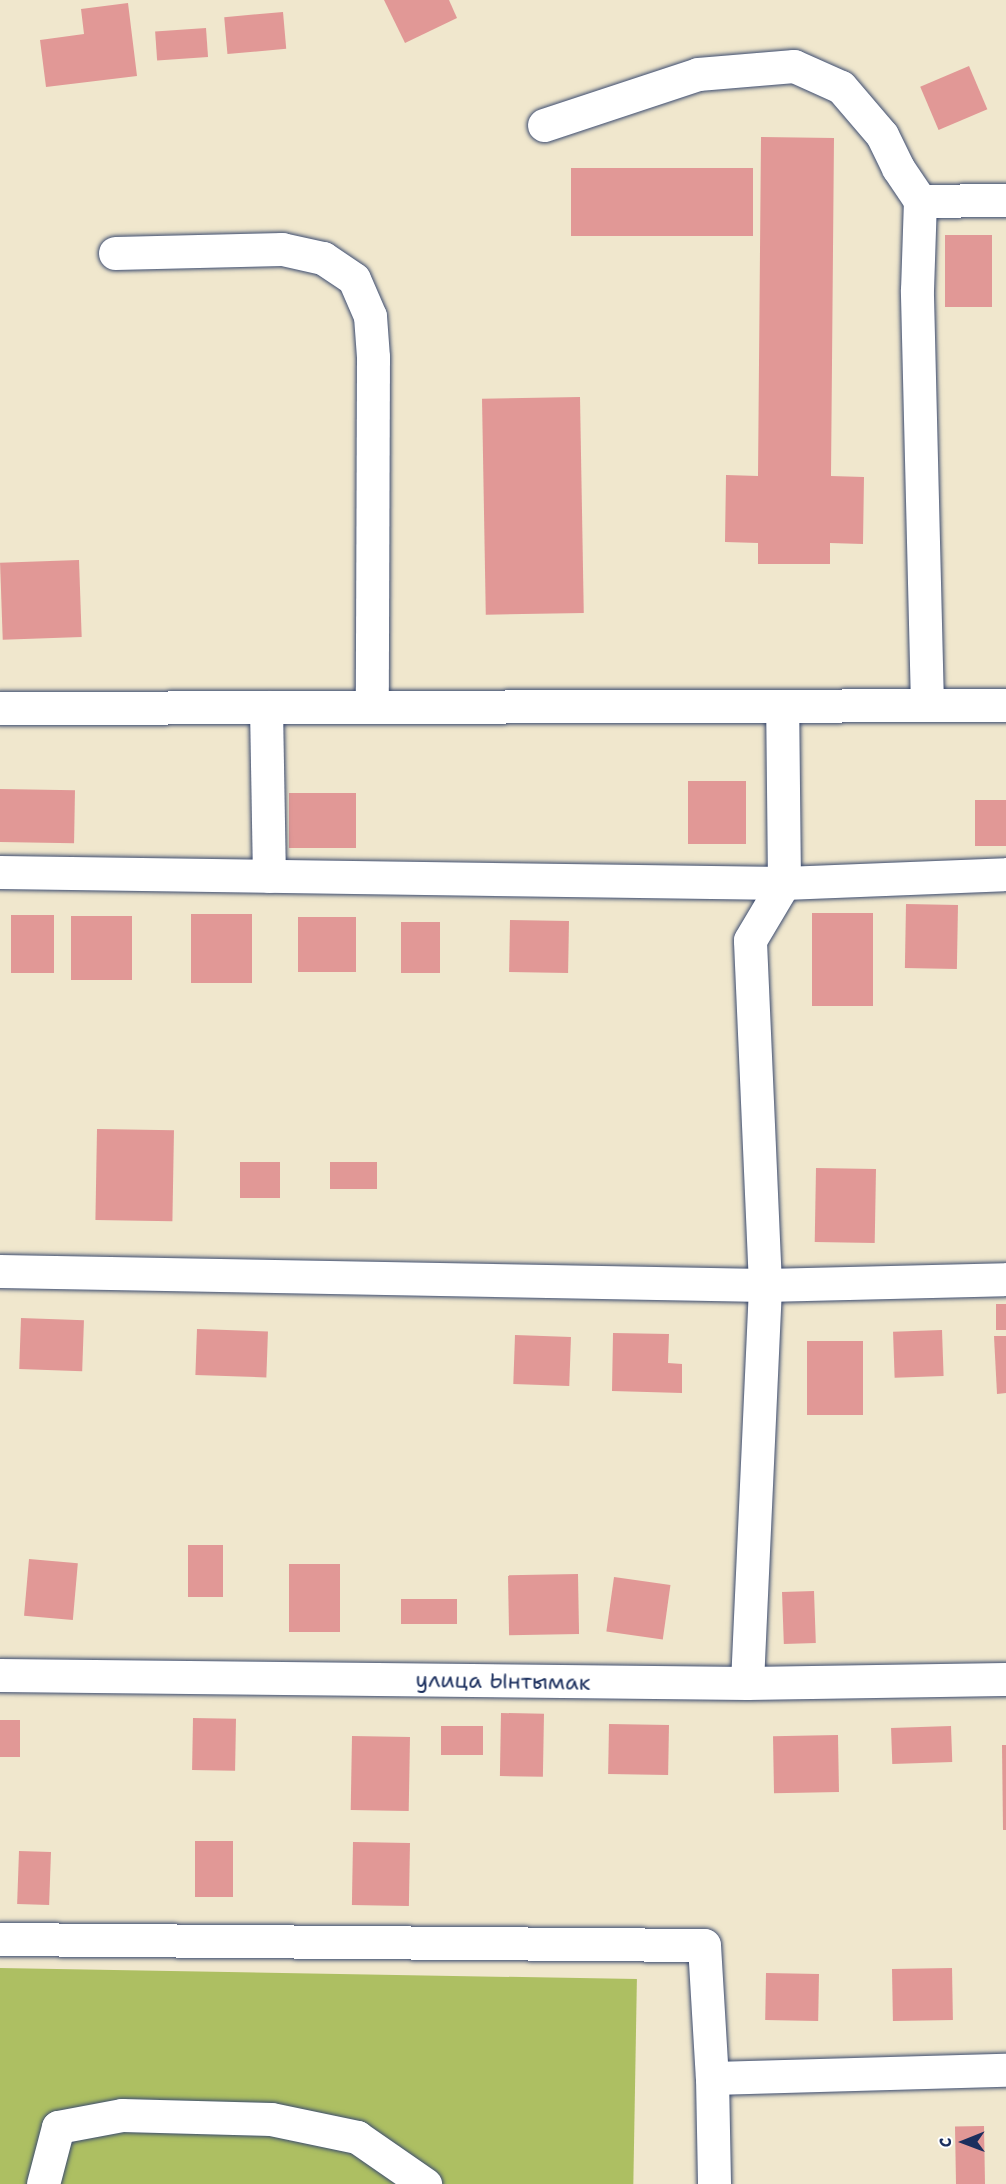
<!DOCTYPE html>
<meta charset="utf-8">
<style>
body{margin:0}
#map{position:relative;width:1006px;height:2184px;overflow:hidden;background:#f0e7cd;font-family:"Shantell Sans",sans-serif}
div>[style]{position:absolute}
.green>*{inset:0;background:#adbf62;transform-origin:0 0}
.building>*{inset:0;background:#e19896;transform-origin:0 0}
.roads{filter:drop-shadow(0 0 2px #3b4b6f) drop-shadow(0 0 2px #3b4b6f)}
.minor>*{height:33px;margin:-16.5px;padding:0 16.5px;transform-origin:16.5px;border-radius:16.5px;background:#fff}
span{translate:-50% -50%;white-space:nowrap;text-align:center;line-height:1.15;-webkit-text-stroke:5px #fff;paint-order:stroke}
.street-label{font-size:22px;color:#1b2f5e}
.north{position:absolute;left:934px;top:2112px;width:60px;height:60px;-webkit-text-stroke:4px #fff;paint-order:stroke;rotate:269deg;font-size:16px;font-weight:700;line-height:24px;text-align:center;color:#1b2f5e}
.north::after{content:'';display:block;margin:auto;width:21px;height:27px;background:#1b2f5e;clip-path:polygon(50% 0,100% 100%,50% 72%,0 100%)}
</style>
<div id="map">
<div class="green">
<div style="left:0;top:1968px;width:637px;height:216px;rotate:1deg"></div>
</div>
<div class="building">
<div style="clip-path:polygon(384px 0,449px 0,457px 18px,405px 43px)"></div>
<div style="clip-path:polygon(128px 3px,137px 76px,46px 87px,40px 40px,84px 34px,81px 9px)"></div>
<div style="left:283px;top:12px;width:37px;height:59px;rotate:85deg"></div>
<div style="left:206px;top:28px;width:29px;height:51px;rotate:86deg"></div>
<div style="left:969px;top:66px;width:47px;height:53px;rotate:67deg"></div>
<div style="clip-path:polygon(761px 137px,834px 138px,831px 476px,864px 477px,863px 544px,830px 543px,830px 564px,758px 564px,758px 543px,725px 542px,726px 475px,758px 476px)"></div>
<div style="left:571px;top:168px;width:182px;height:68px"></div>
<div style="left:945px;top:235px;width:47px;height:72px"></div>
<div style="left:580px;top:397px;width:216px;height:98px;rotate:89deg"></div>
<div style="left:79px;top:560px;width:77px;height:79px;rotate:88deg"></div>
<div style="left:688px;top:781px;width:58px;height:63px"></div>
<div style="left:0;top:789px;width:75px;height:53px;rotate:1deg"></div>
<div style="left:289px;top:793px;width:67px;height:55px"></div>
<div style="left:975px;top:800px;width:31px;height:46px"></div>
<div style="left:906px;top:904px;width:52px;height:64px;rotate:1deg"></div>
<div style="left:812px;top:913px;width:61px;height:93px"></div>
<div style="left:191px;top:914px;width:61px;height:69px"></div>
<div style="left:11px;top:915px;width:43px;height:58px"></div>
<div style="left:71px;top:916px;width:61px;height:64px"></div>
<div style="left:298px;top:917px;width:58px;height:55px"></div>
<div style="left:510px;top:920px;width:59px;height:52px;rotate:1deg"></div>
<div style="left:401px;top:922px;width:39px;height:51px"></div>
<div style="left:97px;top:1129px;width:77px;height:91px;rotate:1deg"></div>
<div style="left:240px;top:1162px;width:40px;height:36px"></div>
<div style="left:330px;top:1162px;width:47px;height:27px"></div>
<div style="left:816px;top:1168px;width:60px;height:74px;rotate:1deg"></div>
<div style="left:1006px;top:1304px;width:26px;height:10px;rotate:90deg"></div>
<div style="left:21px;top:1318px;width:63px;height:51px;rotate:2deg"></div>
<div style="left:197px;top:1329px;width:71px;height:46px;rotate:2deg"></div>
<div style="left:942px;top:1330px;width:46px;height:49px;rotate:88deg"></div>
<div style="clip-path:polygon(613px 1333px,669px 1334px,668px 1363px,682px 1364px,682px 1393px,612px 1391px)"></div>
<div style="left:515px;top:1335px;width:56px;height:49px;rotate:2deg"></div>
<div style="clip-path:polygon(994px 1336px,1006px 1336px,1006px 1393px,997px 1394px)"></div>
<div style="left:807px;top:1341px;width:56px;height:74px"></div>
<div style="left:188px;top:1545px;width:35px;height:52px"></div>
<div style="left:29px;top:1559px;width:49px;height:57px;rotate:5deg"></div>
<div style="left:289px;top:1564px;width:51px;height:68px"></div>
<div style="left:578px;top:1574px;width:60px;height:70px;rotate:89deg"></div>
<div style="left:614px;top:1577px;width:57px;height:55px;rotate:8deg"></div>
<div style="left:814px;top:1591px;width:52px;height:32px;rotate:88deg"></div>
<div style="left:401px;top:1599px;width:56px;height:25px"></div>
<div style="left:501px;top:1713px;width:43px;height:63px;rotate:1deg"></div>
<div style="left:193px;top:1718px;width:43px;height:52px;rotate:1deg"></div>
<div style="left:0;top:1720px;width:20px;height:37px"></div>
<div style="left:609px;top:1724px;width:60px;height:50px;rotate:1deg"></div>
<div style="left:441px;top:1726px;width:42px;height:29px"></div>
<div style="left:951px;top:1726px;width:36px;height:60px;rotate:88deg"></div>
<div style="left:838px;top:1735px;width:57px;height:65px;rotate:89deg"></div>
<div style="left:352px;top:1736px;width:58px;height:74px;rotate:1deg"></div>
<div style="clip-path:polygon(1002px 1745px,1006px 1745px,1006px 1830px,1003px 1830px)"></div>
<div style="left:195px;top:1841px;width:38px;height:56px"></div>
<div style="left:353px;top:1842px;width:57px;height:63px;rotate:1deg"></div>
<div style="left:19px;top:1851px;width:32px;height:53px;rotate:2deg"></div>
<div style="left:952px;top:1968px;width:52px;height:60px;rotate:89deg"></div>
<div style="left:766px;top:1973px;width:53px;height:47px;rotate:1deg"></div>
<div style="left:984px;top:2126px;width:58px;height:29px;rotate:89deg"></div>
</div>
<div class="roads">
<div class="minor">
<div style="left:544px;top:125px;width:162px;rotate:-18.3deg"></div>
<div style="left:698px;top:74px;width:96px;rotate:-4.8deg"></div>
<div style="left:794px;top:66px;width:51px;rotate:24.1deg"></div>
<div style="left:841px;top:87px;width:63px;rotate:49.5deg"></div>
<div style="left:882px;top:135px;width:37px;rotate:64deg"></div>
<div style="left:898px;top:168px;width:40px;rotate:56deg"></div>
<div style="left:115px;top:253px;width:167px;rotate:-1.4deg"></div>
<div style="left:282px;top:249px;width:42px;rotate:12.4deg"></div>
<div style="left:323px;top:258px;width:37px;rotate:34deg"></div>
<div style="left:354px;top:279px;width:40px;rotate:66.6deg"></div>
<div style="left:370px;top:316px;width:41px;rotate:85.8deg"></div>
<div style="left:373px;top:357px;width:350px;rotate:90.2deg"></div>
<div style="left:927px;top:705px;width:415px;rotate:-91.4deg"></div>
<div style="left:917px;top:290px;width:89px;rotate:-88.1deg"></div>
<div style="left:920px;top:201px;width:86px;rotate:-0.7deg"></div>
<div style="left:266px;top:707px;width:169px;rotate:89deg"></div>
<div style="left:0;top:708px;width:1006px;rotate:-0.17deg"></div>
<div style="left:0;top:872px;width:784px;rotate:0.8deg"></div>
<div style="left:784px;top:883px;width:222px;rotate:-2.3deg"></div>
<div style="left:0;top:1271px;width:765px;rotate:1.05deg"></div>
<div style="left:765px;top:1285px;width:241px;rotate:-1.4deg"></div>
<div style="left:0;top:1675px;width:747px;rotate:0.61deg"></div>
<div style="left:747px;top:1683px;width:259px;rotate:-0.9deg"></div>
<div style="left:747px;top:1683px;width:398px;rotate:-87.4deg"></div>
<div style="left:765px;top:1285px;width:345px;rotate:-92.5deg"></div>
<div style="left:750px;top:940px;width:66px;rotate:-59.2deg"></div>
<div style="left:784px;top:883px;width:177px;rotate:-90.6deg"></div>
<div style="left:0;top:1939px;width:704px;rotate:0.49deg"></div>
<div style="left:704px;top:1945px;width:133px;rotate:86.6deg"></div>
<div style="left:712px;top:2078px;width:106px;rotate:88.9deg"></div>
<div style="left:712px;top:2078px;width:294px;rotate:-1.6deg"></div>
<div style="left:43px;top:2184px;width:59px;rotate:-75.3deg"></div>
<div style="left:58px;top:2127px;width:65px;rotate:-10.6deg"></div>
<div style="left:122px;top:2115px;width:149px;rotate:1.5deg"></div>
<div style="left:271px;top:2119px;width:88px;rotate:11.8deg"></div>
<div style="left:357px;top:2137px;width:83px;rotate:34.7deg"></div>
</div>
</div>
<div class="street-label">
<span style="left:503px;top:1681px;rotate:1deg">улица Ынтымак</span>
</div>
<div class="north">С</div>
</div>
